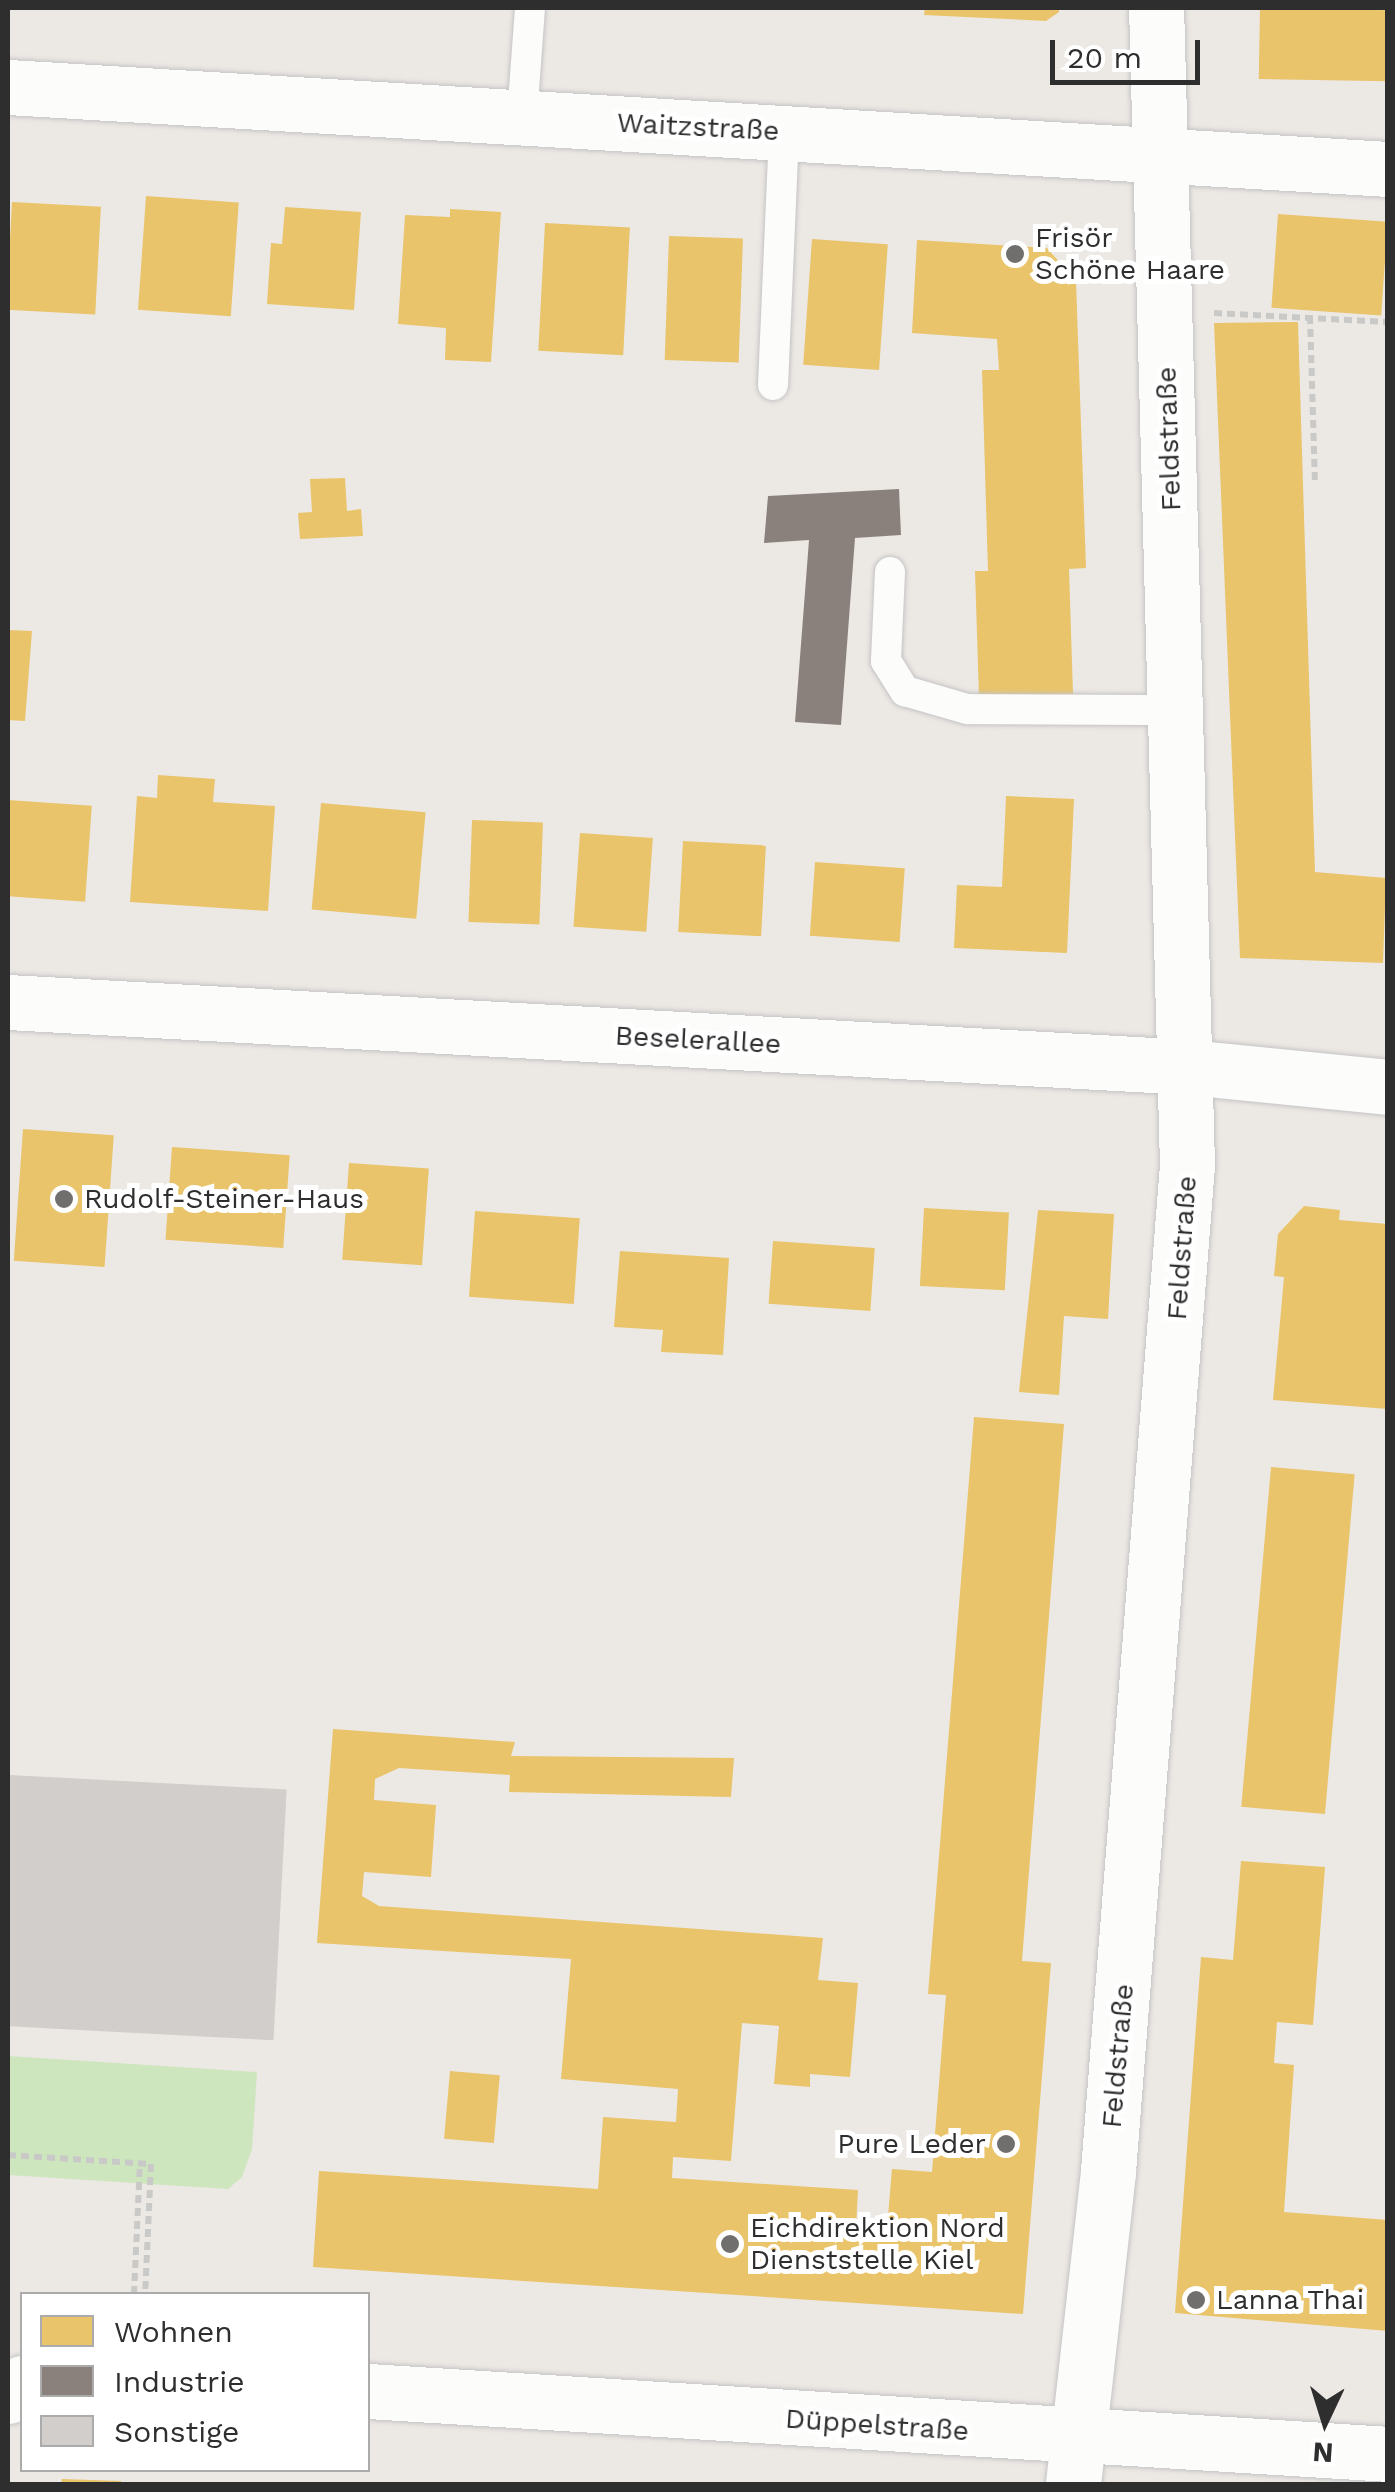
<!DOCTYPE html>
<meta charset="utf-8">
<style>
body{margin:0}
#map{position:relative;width:1395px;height:2492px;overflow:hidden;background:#ece8e4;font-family:"Work Sans",sans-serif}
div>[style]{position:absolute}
.green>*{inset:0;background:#cee6be}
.homes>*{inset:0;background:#e9c46a;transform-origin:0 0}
.industry>*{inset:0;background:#8a817c}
.building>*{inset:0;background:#d1cecb;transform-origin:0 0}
.path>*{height:6px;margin-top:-3px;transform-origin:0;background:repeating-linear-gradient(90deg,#c9c9c8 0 8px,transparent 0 13px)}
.roads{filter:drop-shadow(0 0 2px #c5c4c5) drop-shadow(0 0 2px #c5c4c5)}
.lane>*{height:30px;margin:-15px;padding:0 15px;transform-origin:15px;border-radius:15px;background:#fcfcfb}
.street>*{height:55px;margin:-27.5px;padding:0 27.5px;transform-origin:27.5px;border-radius:27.5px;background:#fcfcfb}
.secondary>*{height:55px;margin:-27.5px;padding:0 27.5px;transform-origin:27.5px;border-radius:27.5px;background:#fcfcfb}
.dots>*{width:28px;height:28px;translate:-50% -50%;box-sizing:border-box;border:5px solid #fff;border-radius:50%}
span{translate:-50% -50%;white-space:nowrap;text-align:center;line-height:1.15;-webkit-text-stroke:10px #fff;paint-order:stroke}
.street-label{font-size:28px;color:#2e2e2e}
.poi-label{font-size:28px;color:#2e2e2e}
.left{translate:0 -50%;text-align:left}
.right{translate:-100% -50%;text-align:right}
.frame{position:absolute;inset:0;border:10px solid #2e2e2e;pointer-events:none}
.legend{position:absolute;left:20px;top:2292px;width:350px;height:180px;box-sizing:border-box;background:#fff;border:2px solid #ababab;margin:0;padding:12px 18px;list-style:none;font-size:30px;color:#2e2e2e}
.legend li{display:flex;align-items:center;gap:20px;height:50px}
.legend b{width:50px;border:2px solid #ababab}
.north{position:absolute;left:1275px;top:2372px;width:100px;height:100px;-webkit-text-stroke:8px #fff;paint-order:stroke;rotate:184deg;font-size:28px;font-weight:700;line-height:40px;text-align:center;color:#2e2e2e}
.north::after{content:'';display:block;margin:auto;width:35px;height:45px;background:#2e2e2e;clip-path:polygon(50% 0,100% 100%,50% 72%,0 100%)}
.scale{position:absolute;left:1050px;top:40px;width:150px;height:45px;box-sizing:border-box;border:5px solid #2e2e2e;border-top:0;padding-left:12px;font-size:30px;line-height:35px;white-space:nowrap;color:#2e2e2e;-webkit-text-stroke:8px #fff;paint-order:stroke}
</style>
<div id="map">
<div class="green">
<div style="clip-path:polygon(8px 2056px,257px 2072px,252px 2149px,242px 2177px,228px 2189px,8px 2175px)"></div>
</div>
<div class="homes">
<div style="clip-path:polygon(925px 8px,1059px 8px,1059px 12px,1046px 21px,924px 15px)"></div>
<div style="left:1260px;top:8px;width:128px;height:71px;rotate:1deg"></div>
<div style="left:146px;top:196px;width:93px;height:114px;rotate:4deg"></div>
<div style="left:12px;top:202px;width:89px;height:108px;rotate:3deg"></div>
<div style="clip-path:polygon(285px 207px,361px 212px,354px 310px,267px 304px,271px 243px,282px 244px)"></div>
<div style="clip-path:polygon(450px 209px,501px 212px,491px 362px,445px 360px,446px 328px,398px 324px,405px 215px,450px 217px)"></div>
<div style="left:1278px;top:214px;width:110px;height:94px;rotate:4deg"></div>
<div style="left:545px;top:223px;width:85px;height:128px;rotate:3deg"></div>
<div style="left:669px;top:236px;width:74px;height:124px;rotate:2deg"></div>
<div style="left:812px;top:239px;width:76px;height:126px;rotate:4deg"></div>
<div style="clip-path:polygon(917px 240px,1047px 248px,1076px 281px,1086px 568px,1069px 569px,1073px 694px,979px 697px,975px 571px,988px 571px,982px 370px,999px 370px,997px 339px,912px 333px)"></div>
<div style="clip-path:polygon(1298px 322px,1315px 872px,1386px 878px,1383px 963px,1240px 958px,1214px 323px)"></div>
<div style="clip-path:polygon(345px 478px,347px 511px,361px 509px,363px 536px,300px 539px,298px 513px,312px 512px,310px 479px)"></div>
<div style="clip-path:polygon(8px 630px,32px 631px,25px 721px,8px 720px)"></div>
<div style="clip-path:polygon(158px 775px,215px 779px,213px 802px,275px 806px,268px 911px,130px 902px,137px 796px,157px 798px)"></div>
<div style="clip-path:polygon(1006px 796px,1074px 799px,1067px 953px,954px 948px,957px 885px,1002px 887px)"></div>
<div style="left:8px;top:800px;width:84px;height:96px;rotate:4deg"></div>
<div style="left:321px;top:803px;width:105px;height:107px;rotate:5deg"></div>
<div style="left:472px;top:820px;width:71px;height:102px;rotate:2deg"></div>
<div style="left:580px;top:833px;width:73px;height:94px;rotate:4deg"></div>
<div style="left:683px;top:841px;width:83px;height:91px;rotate:3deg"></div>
<div style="left:815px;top:862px;width:90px;height:74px;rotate:4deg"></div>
<div style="left:23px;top:1129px;width:91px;height:132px;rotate:4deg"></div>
<div style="left:172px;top:1147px;width:118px;height:93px;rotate:4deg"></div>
<div style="left:349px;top:1163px;width:80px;height:97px;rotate:4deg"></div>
<div style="clip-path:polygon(1304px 1206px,1340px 1210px,1339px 1220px,1388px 1224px,1388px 1409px,1273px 1400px,1284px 1277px,1274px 1276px,1278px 1234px)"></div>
<div style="left:924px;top:1208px;width:85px;height:78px;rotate:3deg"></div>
<div style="clip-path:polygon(1038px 1210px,1114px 1214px,1108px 1319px,1064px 1316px,1059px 1395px,1019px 1392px)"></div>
<div style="left:475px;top:1211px;width:105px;height:86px;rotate:4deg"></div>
<div style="left:773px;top:1241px;width:102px;height:63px;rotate:4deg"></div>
<div style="clip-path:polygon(620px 1251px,729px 1258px,723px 1355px,661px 1352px,663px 1330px,614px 1327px)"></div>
<div style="clip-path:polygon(974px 1417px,1064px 1424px,1022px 1961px,1051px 1963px,1023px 2314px,313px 2267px,319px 2171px,598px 2189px,603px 2117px,676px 2122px,678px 2089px,561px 2079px,571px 1959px,317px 1943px,333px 1729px,515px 1742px,511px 1756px,734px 1758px,731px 1797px,509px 1792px,510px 1775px,399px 1768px,375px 1779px,374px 1800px,436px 1805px,431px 1877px,364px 1872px,362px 1896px,379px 1906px,823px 1938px,818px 1980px,858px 1983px,850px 2077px,810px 2074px,810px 2087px,774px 2084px,779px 2026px,742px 2023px,731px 2161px,673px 2157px,672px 2178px,858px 2190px,856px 2227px,887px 2228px,892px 2169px,932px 2172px,946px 1995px,928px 1994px)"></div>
<div style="left:1271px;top:1467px;width:84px;height:341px;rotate:5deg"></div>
<div style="clip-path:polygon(1241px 1861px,1325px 1867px,1313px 2025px,1277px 2022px,1274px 2063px,1294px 2065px,1284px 2212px,1388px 2220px,1388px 2331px,1175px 2313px,1201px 1957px,1233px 1960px)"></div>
<div style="left:450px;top:2071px;width:50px;height:68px;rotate:5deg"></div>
<div style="clip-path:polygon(62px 2479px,121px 2481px,121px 2484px,61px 2484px)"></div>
</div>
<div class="industry">
<div style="clip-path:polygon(899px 489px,901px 535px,855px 538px,841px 725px,795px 722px,809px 540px,764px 543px,768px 496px)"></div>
</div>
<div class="building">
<div style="left:9px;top:1775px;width:278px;height:251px;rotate:3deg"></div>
</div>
<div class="path">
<div style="left:1214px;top:313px;width:174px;rotate:3deg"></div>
<div style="left:1310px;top:316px;width:167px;rotate:88.3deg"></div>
<div style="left:8px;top:2155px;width:143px;rotate:3.6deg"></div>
<div style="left:151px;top:2164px;width:130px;rotate:92.6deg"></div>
<div style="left:134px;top:2294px;width:131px;rotate:-87.4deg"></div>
</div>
<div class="roads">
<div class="lane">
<div style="left:522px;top:117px;width:109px;rotate:-85.8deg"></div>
<div style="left:773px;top:385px;width:253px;rotate:-87.5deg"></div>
<div style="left:890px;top:572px;width:89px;rotate:92.6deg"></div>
<div style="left:886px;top:661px;width:36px;rotate:58deg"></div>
<div style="left:905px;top:691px;width:65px;rotate:16.2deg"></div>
<div style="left:967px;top:709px;width:209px;rotate:0.3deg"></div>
</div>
<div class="street">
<div style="left:8px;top:87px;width:1382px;rotate:3.4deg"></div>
<div style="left:8px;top:1002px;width:1183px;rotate:3.15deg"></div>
<div style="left:1189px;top:1067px;width:200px;rotate:5.7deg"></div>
<div style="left:368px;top:2391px;width:1022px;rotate:3.53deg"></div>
<div style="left:8px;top:2396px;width:19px;rotate:-43deg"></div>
</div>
<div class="secondary">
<div style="left:1073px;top:2484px;width:315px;rotate:-83.6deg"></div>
<div style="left:1108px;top:2171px;width:1009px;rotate:-85.51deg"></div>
<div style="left:1187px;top:1165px;width:1157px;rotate:-91.53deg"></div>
</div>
</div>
<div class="dots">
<div style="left:1015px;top:254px;background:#706f6e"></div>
<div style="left:64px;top:1199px;background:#706f6e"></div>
<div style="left:1006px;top:2144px;background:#706f6e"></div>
<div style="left:730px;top:2244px;background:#706f6e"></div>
<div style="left:1196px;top:2300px;background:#706f6e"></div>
</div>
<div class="street-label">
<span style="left:698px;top:127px;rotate:3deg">Waitzstraße</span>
<span style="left:1169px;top:439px;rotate:-92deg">Feldstraße</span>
<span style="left:698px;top:1040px;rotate:3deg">Beselerallee</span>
<span style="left:1182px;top:1248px;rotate:-86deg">Feldstraße</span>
<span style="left:1118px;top:2056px;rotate:-85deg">Feldstraße</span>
<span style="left:877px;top:2425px;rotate:4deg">Düppelstraße</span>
</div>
<div class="poi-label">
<span class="left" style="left:1035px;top:254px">Frisör<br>Schöne Haare</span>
<span class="left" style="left:84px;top:1199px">Rudolf-Steiner-Haus</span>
<span class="right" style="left:986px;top:2144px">Pure Leder</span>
<span class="left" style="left:750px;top:2244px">Eichdirektion Nord<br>Dienststelle Kiel</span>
<span class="left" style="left:1216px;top:2300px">Lanna Thai</span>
</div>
<div class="frame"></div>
<ul class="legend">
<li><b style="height:28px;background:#e9c46a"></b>Wohnen</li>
<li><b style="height:28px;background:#8a817c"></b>Industrie</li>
<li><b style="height:28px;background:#d1cecb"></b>Sonstige</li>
</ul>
<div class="north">N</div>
<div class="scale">20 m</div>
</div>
